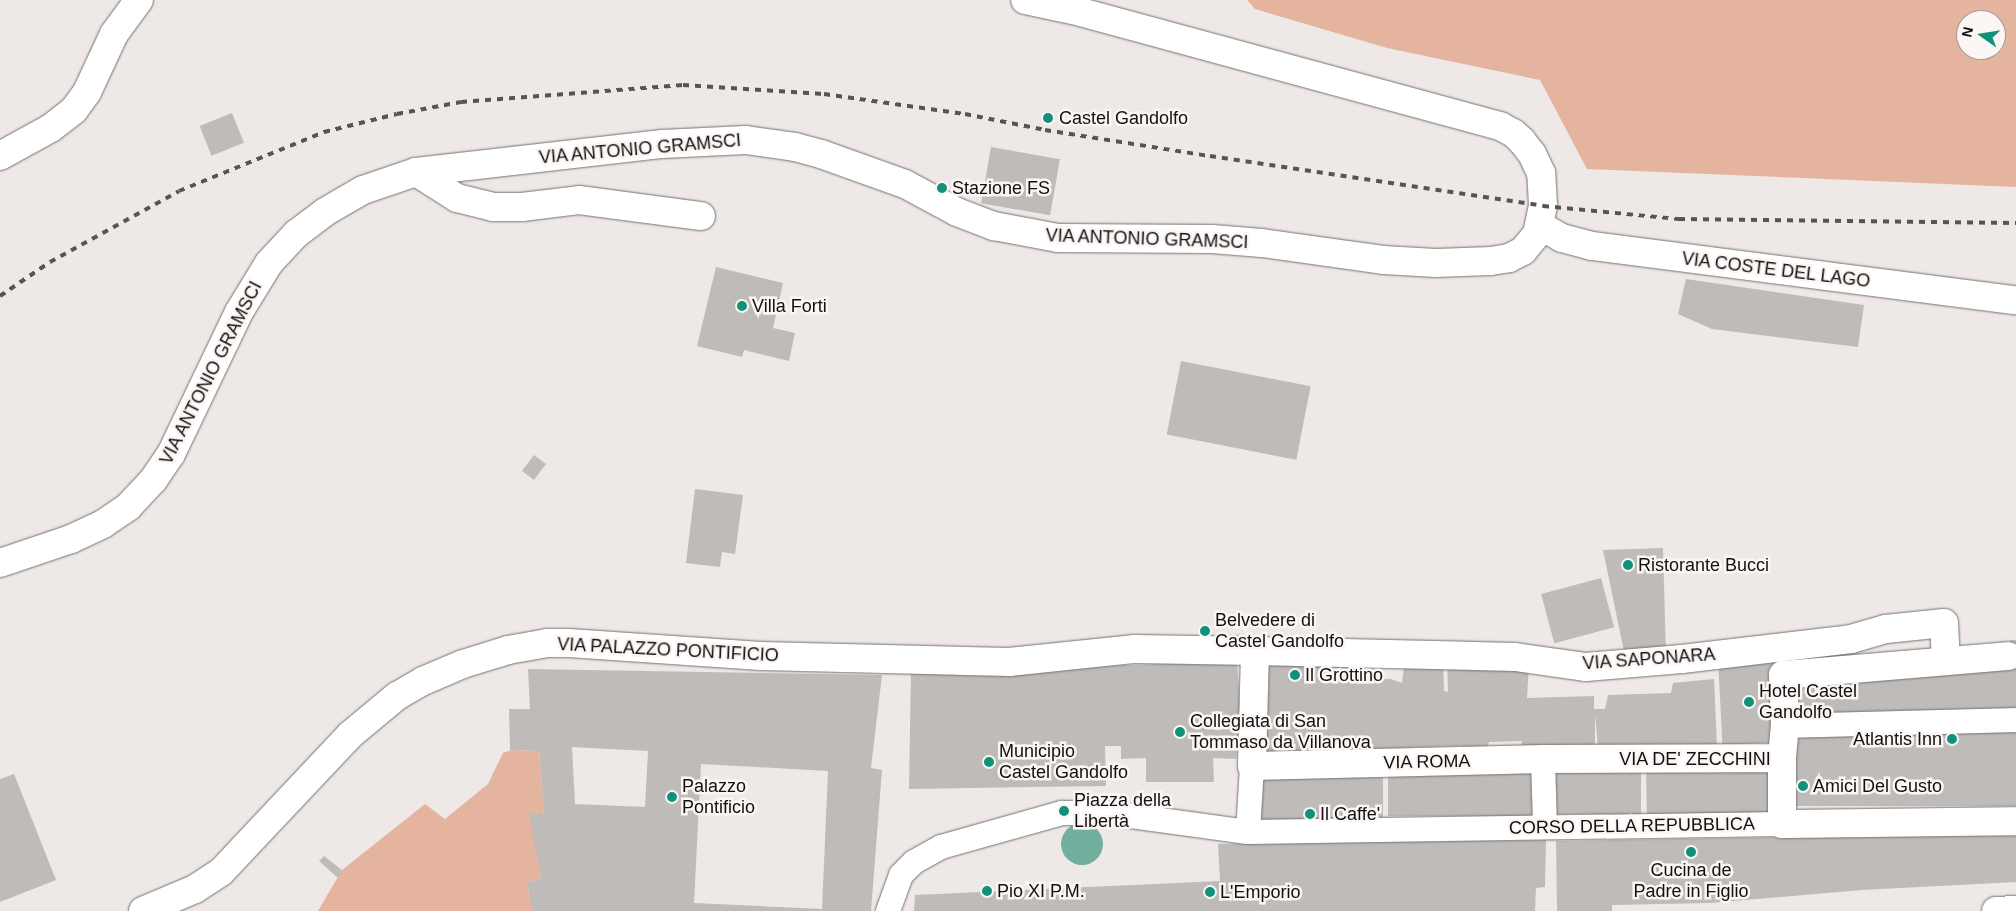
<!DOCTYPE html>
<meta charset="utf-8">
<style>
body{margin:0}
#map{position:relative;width:2016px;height:911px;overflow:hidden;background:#eee9e7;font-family:Arial,sans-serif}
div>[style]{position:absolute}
.green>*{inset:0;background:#e4b49f}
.water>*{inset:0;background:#71ae9d}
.round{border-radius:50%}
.building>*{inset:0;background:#bfbbb9;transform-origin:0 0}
.roads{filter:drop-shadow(0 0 1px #75716f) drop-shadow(0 0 1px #75716f)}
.pedestrian>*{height:24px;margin:-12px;padding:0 12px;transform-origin:12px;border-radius:12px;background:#fff}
.minor>*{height:28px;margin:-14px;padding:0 14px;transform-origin:14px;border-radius:14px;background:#fff}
.tertiary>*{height:28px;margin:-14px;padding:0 14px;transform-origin:14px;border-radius:14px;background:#fff}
.rail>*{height:4px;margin-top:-2px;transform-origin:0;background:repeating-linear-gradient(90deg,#575454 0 6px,transparent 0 12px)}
.dots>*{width:14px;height:14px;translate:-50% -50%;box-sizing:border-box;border:2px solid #fbf6f4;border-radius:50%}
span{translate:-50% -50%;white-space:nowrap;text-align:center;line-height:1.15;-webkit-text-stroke:5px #fbf6f4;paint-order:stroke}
.poi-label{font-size:18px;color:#121010}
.left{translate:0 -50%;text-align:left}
.right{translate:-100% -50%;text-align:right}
.street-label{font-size:18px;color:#121010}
.north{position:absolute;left:1956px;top:10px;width:50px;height:50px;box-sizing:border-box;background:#fbf6f4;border:1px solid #9e9a99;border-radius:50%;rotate:283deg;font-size:14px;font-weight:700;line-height:20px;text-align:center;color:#121010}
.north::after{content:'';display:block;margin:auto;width:18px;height:22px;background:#0f917a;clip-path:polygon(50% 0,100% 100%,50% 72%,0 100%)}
</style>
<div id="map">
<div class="green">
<div style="clip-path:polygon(evenodd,1247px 0,2016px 0,2016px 187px,1587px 169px,1540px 80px,1387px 48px,1255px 9px,1247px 0,1966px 20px,1996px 20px,1996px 50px,1966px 50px,1966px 20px)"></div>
<div style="clip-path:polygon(511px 750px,539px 751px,544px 814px,530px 814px,541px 879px,527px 882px,532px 911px,318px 911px,342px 870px,425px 804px,445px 819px,488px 784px,503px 753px)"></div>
</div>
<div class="water">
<div class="round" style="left:1061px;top:823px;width:42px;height:42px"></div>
</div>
<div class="building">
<div style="left:232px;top:113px;width:32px;height:35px;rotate:68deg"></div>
<div style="left:991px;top:147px;width:70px;height:57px;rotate:10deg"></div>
<div style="clip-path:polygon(716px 267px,783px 283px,773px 328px,795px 333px,789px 361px,744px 350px,742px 357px,697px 346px)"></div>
<div style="clip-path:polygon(1686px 279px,1864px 305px,1858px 347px,1712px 329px,1678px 314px)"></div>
<div style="left:1181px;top:361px;width:132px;height:75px;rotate:11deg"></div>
<div style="left:534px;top:455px;width:15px;height:20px;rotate:37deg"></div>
<div style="clip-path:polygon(695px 489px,743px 495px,735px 554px,722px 552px,720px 567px,686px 563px)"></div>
<div style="clip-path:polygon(1663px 548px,1666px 655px,1626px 661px,1603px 550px)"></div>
<div style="left:1601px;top:578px;width:51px;height:62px;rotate:75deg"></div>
<div style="clip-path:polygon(2010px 640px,2016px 640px,2016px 709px,1793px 719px,1795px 689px,2011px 667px)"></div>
<div style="clip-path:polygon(1405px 657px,1443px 658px,1444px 691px,1448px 692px,1447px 658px,1529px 665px,1527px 698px,1594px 696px,1594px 709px,1605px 709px,1608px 695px,1671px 693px,1673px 683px,1714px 679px,1717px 746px,1598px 748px,1595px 714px,1595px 748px,1521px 749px,1522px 741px,1489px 742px,1487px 748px,1459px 746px,1267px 752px,1267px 661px,1366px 662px,1363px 679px,1391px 679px,1402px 683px)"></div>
<div style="left:1776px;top:658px;width:84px;height:58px;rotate:87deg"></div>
<div style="clip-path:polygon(1237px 662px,1241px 718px,1236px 759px,1213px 758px,1214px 782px,1146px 782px,1146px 758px,1121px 759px,1121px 746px,1105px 746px,1106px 786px,909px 789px,911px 671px)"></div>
<div style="clip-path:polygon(evenodd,528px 669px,882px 675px,871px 768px,882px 770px,871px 911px,532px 911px,527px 882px,541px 879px,529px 814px,544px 814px,539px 751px,510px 750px,509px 709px,530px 709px,528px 669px,572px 747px,648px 751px,645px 807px,575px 804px,572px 747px,528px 669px,701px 764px,828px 771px,822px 909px,694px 903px,701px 764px)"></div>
<div style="left:2016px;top:729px;width:77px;height:223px;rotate:90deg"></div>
<div style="left:1775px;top:764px;width:49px;height:129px;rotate:89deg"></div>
<div style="left:1539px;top:766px;width:50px;height:151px;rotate:90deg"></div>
<div style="left:1552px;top:766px;width:89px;height:48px"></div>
<div style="left:1255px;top:772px;width:128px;height:48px"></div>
<div style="clip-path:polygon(14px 774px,56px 880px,0 902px,0 779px)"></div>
<div style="clip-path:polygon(1860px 836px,2016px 836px,2016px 882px,1862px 890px,1710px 903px,1612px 905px,1612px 911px,1557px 911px,1556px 841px)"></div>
<div style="clip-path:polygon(1546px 840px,1545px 887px,1536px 888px,1535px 911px,914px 911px,915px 895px,1220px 881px,1218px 844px)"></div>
<div style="clip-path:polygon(324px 856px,342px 870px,338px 878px,319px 861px)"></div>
</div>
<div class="roads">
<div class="pedestrian">
<div style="left:1785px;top:726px;width:231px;rotate:-1.5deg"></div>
<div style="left:1543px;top:759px;width:68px;rotate:88.3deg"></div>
<div style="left:1248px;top:832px;width:66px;rotate:-86.5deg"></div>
<div style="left:888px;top:911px;width:38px;rotate:-70deg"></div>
<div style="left:901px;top:875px;width:18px;rotate:-45deg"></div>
<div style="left:914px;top:862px;width:31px;rotate:-29deg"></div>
<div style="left:941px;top:847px;width:126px;rotate:-15.7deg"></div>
<div style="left:1062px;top:813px;width:47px"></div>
<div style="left:1109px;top:813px;width:140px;rotate:7.8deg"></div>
<div style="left:1248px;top:832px;width:534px;rotate:-0.86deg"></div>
</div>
<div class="minor">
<div style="left:416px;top:172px;width:49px;rotate:32.4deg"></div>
<div style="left:457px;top:198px;width:37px;rotate:14deg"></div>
<div style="left:493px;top:207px;width:29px"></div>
<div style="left:522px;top:207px;width:57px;rotate:-7deg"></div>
<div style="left:579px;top:200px;width:123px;rotate:7.5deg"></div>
<div style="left:1541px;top:226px;width:24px;rotate:30deg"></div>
<div style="left:1562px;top:238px;width:31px;rotate:15deg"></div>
<div style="left:1592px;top:246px;width:427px;rotate:7.3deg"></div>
<div style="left:1255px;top:651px;width:115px;rotate:91.5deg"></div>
<div style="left:1252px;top:766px;width:291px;rotate:-1.4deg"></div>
<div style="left:1543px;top:759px;width:239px;rotate:-0.2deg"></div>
<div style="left:1782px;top:758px;width:66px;rotate:90deg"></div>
<div style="left:1782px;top:824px;width:234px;rotate:-0.7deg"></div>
<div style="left:1782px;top:758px;width:32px;rotate:-85deg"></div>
<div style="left:1785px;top:726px;width:51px;rotate:-92.2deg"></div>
<div style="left:1783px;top:675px;width:226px;rotate:-4.8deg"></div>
<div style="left:143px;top:911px;width:56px;rotate:-22.9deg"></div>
<div style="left:195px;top:889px;width:31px;rotate:-33deg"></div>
<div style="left:221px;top:872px;width:188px;rotate:-46.7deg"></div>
<div style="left:350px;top:735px;width:61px;rotate:-39.7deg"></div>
<div style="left:397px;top:696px;width:30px;rotate:-30deg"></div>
<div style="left:423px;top:681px;width:43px;rotate:-23deg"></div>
<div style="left:463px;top:664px;width:47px;rotate:-17.3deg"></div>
<div style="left:508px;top:650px;width:40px;rotate:-10deg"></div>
<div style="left:547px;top:643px;width:22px"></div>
<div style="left:569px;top:643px;width:192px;rotate:3.9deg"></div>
<div style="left:761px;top:656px;width:248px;rotate:1.4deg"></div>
<div style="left:1009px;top:662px;width:127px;rotate:-5.9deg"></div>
<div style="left:1135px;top:649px;width:120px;rotate:1deg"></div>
<div style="left:1255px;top:651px;width:260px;rotate:1.3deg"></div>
<div style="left:1515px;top:657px;width:72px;rotate:8deg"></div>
<div style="left:1586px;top:667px;width:96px;rotate:-4.8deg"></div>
<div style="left:1682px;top:659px;width:170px;rotate:-6.7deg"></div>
<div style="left:1851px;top:639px;width:36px;rotate:-16deg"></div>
<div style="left:1886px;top:629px;width:58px;rotate:-5.9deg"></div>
<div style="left:1944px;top:623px;width:37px;rotate:87deg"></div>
<div style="left:1996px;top:911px;width:20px;rotate:-3deg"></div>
</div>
<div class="tertiary">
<div style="left:0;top:156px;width:58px;rotate:-28.8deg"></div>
<div style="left:51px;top:128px;width:29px;rotate:-38deg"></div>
<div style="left:74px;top:110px;width:22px;rotate:-54deg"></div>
<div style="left:87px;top:92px;width:64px;rotate:-65deg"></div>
<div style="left:114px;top:34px;width:42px;rotate:-53.7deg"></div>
<div style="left:0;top:563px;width:75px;rotate:-18.7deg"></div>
<div style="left:71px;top:539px;width:35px;rotate:-25deg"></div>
<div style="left:103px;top:524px;width:30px;rotate:-34deg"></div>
<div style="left:128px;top:507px;width:38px;rotate:-47deg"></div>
<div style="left:154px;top:479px;width:30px;rotate:-56deg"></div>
<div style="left:171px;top:454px;width:157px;rotate:-64.4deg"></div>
<div style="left:239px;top:312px;width:57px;rotate:-58.5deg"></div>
<div style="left:269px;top:263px;width:40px;rotate:-47deg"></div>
<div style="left:296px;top:234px;width:36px;rotate:-37deg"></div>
<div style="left:325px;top:212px;width:44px;rotate:-30.1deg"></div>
<div style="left:363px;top:190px;width:56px;rotate:-18.8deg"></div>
<div style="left:416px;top:172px;width:248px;rotate:-6.5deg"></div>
<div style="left:662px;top:144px;width:84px;rotate:-2.7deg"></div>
<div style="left:746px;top:140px;width:49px;rotate:8.1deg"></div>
<div style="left:795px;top:147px;width:27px;rotate:15deg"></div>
<div style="left:821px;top:154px;width:89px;rotate:19.7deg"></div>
<div style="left:905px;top:184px;width:59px;rotate:28.3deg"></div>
<div style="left:957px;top:212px;width:40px;rotate:21deg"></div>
<div style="left:994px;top:226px;width:65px;rotate:10.6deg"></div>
<div style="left:1058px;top:238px;width:154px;rotate:0.4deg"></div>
<div style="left:1212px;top:239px;width:50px;rotate:4.6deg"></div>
<div style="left:1262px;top:243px;width:122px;rotate:8deg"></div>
<div style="left:1383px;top:260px;width:53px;rotate:3.2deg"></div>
<div style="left:1436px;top:263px;width:55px;rotate:-2.1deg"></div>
<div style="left:1491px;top:261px;width:18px;rotate:-9deg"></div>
<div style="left:1509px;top:258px;width:16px;rotate:-27deg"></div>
<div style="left:1523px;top:251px;width:22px;rotate:-51deg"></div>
<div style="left:1537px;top:234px;width:29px;rotate:-78deg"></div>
<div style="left:1543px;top:206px;width:33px;rotate:-93deg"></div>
<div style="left:1541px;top:173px;width:21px;rotate:-115deg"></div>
<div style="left:1532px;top:154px;width:16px;rotate:-128deg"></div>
<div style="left:1522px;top:141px;width:12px;rotate:-138deg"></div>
<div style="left:1513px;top:133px;width:15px;rotate:-152deg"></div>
<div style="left:1500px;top:126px;width:434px;rotate:-164.8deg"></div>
<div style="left:1081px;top:12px;width:57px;rotate:-167.9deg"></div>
</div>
</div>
<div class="rail">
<div style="left:0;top:296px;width:60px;rotate:-34.2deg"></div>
<div style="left:50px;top:262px;width:147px;rotate:-28.8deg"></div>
<div style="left:179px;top:191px;width:157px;rotate:-22.1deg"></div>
<div style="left:324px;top:132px;width:75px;rotate:-13.9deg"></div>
<div style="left:397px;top:114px;width:65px;rotate:-10.6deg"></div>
<div style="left:461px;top:102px;width:223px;rotate:-4.4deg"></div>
<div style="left:683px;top:85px;width:141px;rotate:3.7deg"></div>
<div style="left:824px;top:94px;width:142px;rotate:8.1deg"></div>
<div style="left:965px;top:114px;width:82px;rotate:11.3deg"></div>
<div style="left:1045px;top:130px;width:167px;rotate:9deg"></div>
<div style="left:1210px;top:156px;width:337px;rotate:8.5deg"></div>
<div style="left:1543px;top:206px;width:137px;rotate:5.5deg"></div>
<div style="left:1679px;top:219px;width:337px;rotate:0.7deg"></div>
</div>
<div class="dots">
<div style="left:1048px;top:118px;background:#0f917a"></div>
<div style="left:942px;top:188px;background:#0f917a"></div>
<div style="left:742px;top:306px;background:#0f917a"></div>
<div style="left:1628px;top:565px;background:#0f917a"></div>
<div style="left:1205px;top:631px;background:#0f917a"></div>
<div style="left:1295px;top:675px;background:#0f917a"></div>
<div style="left:1749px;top:702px;background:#0f917a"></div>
<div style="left:1180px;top:732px;background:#0f917a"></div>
<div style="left:1952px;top:739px;background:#0f917a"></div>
<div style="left:989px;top:762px;background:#0f917a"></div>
<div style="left:1803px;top:786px;background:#0f917a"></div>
<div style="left:672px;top:797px;background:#0f917a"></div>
<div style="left:1064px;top:811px;background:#0f917a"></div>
<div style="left:1310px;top:814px;background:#0f917a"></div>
<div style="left:1691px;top:852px;background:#0f917a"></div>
<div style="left:987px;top:891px;background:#0f917a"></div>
<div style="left:1210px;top:892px;background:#0f917a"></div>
</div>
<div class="poi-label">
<span class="left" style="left:1059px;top:118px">Castel Gandolfo</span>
<span class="left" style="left:952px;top:188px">Stazione FS</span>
<span class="left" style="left:752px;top:306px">Villa Forti</span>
<span class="left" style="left:1638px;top:565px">Ristorante Bucci</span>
<span class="left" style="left:1215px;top:631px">Belvedere di<br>Castel Gandolfo</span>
<span class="left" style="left:1305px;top:675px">Il Grottino</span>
<span class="left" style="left:1759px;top:702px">Hotel Castel<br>Gandolfo</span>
<span class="left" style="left:1190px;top:732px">Collegiata di San<br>Tommaso da Villanova</span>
<span class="right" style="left:1942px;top:739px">Atlantis Inn</span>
<span class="left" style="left:999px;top:762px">Municipio<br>Castel Gandolfo</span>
<span class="left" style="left:1813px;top:786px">Amici Del Gusto</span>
<span class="left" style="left:682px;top:797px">Palazzo<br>Pontificio</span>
<span class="left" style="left:1074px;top:811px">Piazza della<br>Libertà</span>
<span class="left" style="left:1320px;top:814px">Il Caffe'</span>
<span style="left:1691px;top:881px">Cucina de<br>Padre in Figlio</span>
<span class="left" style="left:997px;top:891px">Pio XI P.M.</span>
<span class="left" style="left:1220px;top:892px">L'Emporio</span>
</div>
<div class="street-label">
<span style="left:640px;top:149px;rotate:-5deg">VIA ANTONIO GRAMSCI</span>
<span style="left:1147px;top:239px;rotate:2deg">VIA ANTONIO GRAMSCI</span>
<span style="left:1776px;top:270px;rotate:7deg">VIA COSTE DEL LAGO</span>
<span style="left:211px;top:373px;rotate:-63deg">VIA ANTONIO GRAMSCI</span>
<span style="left:668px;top:650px;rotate:3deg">VIA PALAZZO PONTIFICIO</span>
<span style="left:1649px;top:659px;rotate:-4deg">VIA SAPONARA</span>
<span style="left:1695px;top:759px">VIA DE' ZECCHINI</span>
<span style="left:1427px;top:762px;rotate:-1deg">VIA ROMA</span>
<span style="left:1632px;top:826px;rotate:-1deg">CORSO DELLA REPUBBLICA</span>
</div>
<div class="north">N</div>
</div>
